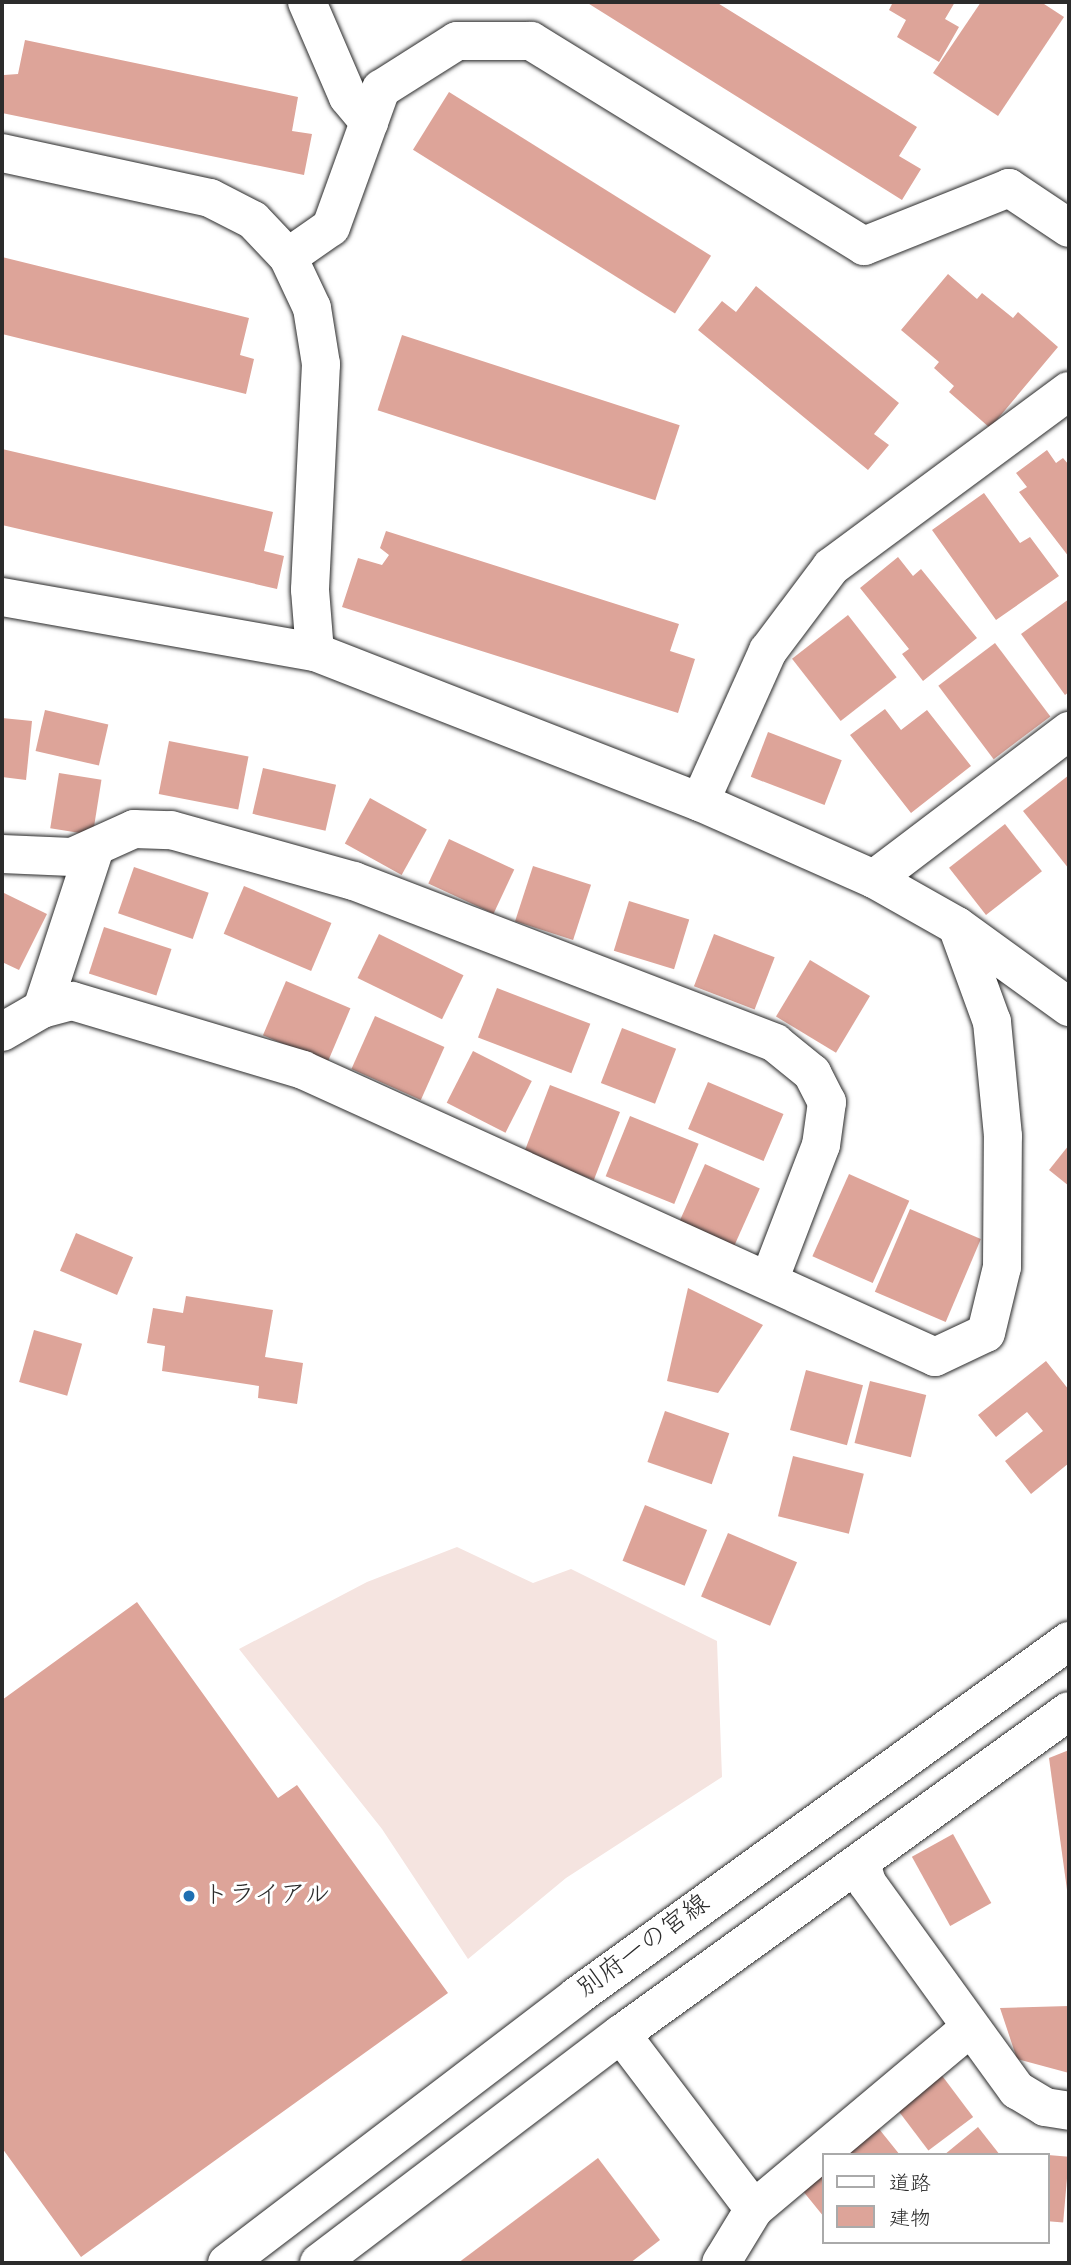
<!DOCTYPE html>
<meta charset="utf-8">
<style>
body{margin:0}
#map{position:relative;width:1071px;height:2265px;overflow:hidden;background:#fff;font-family:Mynerve,"Klee One",sans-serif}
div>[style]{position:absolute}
.built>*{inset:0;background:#f5e4e0}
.building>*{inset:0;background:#dda499;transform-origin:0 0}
.roads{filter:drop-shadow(0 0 2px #2b2b2b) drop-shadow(0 0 2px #2b2b2b)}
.street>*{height:38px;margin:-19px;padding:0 19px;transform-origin:19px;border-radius:19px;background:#fff}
.primary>*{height:38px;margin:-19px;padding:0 19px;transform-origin:19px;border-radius:19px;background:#fff}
.dots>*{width:19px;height:19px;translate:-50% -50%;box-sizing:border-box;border:4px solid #fff;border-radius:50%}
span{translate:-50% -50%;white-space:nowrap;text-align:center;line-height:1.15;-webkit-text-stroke:6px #fff;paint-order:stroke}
.poi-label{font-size:26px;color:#2b2b2b}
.left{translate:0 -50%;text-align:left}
.street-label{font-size:26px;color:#2b2b2b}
.frame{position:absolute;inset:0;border:4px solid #2b2b2b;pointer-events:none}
.legend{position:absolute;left:822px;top:2153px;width:228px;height:91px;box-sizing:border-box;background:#fff;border:2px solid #aaa;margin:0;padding:9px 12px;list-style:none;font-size:21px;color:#2b2b2b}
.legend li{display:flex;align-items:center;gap:14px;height:35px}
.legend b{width:35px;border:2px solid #aaa}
</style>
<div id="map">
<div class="built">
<div style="clip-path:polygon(457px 1547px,533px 1583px,571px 1569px,717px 1641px,722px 1777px,566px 1878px,468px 1959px,382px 1829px,239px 1649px,367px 1582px)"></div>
</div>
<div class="building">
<div style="clip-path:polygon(586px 2px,716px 2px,917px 127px,899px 156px,921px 169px,902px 200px)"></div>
<div style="clip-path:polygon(893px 2px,955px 2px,945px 19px,959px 27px,939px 62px,897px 37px,906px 20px,889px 10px)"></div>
<div style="clip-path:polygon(981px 2px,1041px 2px,1064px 17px,998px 116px,933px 73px)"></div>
<div style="clip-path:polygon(25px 40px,298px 97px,292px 131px,312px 134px,304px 175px,2px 113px,4px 75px,18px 74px)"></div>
<div style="left:449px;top:92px;width:309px;height:68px;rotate:32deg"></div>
<div style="clip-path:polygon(2px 257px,249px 318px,240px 355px,254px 359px,246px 394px,2px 334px)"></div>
<div style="clip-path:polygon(948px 274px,977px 299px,982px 293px,1013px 318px,1018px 312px,1058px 347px,990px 428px,949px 392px,954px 386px,934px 368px,939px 362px,901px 330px)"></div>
<div style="clip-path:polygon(756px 286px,899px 403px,874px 434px,889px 445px,868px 470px,698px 330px,722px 301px,736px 312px)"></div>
<div style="left:402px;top:335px;width:292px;height:79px;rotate:18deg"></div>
<div style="clip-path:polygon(2px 449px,273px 512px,264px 551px,284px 556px,277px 589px,2px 525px)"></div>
<div style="clip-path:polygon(1047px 450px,1056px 463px,1063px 458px,1069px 465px,1069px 557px,1019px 492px,1027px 487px,1016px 473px)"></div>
<div style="clip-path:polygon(984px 493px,1020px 543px,1030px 537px,1059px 576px,996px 620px,932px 530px)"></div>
<div style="clip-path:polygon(386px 531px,679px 624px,670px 651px,695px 659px,678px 713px,342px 607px,358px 558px,382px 565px,389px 555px,380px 548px)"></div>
<div style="clip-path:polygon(898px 557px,913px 576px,921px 569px,977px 638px,923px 681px,902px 654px,909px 649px,860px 588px)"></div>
<div style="clip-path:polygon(1069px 599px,1069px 692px,1065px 695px,1021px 634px)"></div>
<div style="left:848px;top:615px;width:79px;height:71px;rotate:52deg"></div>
<div style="left:995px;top:643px;width:92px;height:71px;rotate:53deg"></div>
<div style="clip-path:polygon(885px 709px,901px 730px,927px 710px,971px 766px,911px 813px,850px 735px)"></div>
<div style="left:45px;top:710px;width:65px;height:42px;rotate:13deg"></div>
<div style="clip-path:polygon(2px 718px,32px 721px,26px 780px,2px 777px)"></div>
<div style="left:768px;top:732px;width:79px;height:48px;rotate:21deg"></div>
<div style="left:169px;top:741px;width:81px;height:54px;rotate:11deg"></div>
<div style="left:263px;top:768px;width:75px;height:47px;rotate:13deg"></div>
<div style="left:59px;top:773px;width:43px;height:56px;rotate:9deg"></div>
<div style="clip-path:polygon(1069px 775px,1069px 869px,1023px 811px)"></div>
<div style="left:370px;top:798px;width:65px;height:52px;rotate:29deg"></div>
<div style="left:1005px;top:824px;width:60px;height:71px;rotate:52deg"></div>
<div style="left:449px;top:839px;width:72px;height:49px;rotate:25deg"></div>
<div style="left:533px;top:866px;width:61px;height:58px;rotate:18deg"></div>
<div style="left:134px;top:867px;width:79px;height:49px;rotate:19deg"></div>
<div style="left:244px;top:886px;width:95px;height:52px;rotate:23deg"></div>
<div style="clip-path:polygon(2px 892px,47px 914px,19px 970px,2px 962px)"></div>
<div style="left:629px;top:901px;width:63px;height:52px;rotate:17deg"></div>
<div style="left:104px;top:927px;width:71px;height:49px;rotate:18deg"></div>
<div style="left:379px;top:934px;width:94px;height:49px;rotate:26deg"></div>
<div style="left:714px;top:934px;width:65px;height:56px;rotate:21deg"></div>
<div style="left:810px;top:960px;width:70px;height:66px;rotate:31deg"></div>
<div style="left:286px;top:981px;width:70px;height:59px;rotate:23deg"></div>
<div style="left:497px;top:988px;width:100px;height:53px;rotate:21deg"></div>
<div style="left:375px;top:1016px;width:76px;height:58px;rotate:24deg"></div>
<div style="left:622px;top:1028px;width:58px;height:59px;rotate:21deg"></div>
<div style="left:473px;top:1051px;width:66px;height:58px;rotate:27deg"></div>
<div style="left:708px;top:1082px;width:82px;height:51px;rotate:23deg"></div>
<div style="left:550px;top:1085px;width:75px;height:73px;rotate:21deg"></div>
<div style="left:630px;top:1116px;width:74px;height:65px;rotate:22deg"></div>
<div style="clip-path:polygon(1069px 1145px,1069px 1186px,1049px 1170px)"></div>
<div style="left:705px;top:1164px;width:60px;height:65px;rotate:24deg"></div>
<div style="left:849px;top:1174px;width:66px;height:90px;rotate:24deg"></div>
<div style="left:910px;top:1209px;width:77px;height:90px;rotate:23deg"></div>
<div style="left:76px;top:1233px;width:62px;height:41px;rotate:23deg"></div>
<div style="clip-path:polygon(688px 1288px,763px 1325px,718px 1393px,667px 1381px)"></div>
<div style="clip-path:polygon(186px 1296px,273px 1310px,265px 1357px,303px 1363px,297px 1404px,258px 1398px,259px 1386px,162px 1371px,165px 1346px,147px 1343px,153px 1308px,183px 1313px)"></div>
<div style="left:34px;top:1330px;width:50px;height:54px;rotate:16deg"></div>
<div style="clip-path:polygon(1046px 1361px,1069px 1390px,1069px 1463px,1031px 1494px,1005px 1461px,1043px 1431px,1027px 1412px,996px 1437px,978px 1415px)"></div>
<div style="left:806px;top:1370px;width:59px;height:62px;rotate:15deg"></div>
<div style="left:870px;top:1381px;width:58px;height:64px;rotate:14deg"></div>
<div style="left:665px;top:1411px;width:68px;height:54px;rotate:19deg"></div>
<div style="left:793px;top:1456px;width:73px;height:62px;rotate:14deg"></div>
<div style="left:645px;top:1505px;width:67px;height:60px;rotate:22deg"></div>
<div style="left:728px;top:1533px;width:75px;height:69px;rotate:23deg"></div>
<div style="clip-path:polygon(137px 1602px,278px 1798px,297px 1785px,448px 1993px,81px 2257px,2px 2148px,2px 1700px)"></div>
<div style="clip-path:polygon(1069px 1750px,1069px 1896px,1068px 1897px,1049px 1758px)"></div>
<div style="left:953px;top:1834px;width:79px;height:47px;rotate:61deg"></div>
<div style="clip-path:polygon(1069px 2006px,1069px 2073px,1017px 2059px,1000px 2008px)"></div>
<div style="left:934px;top:2065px;width:65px;height:56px;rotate:53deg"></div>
<div style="clip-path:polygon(867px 2114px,900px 2155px,824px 2155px,824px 2217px,790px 2175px)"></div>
<div style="clip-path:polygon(978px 2127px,1000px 2155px,944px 2155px)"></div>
<div style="left:1048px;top:2155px;width:21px;height:66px;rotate:5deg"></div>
<div style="clip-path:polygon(598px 2158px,660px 2240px,630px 2263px,458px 2263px)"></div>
</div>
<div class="roads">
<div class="street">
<div style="left:307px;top:2px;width:103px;rotate:66.7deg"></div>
<div style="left:348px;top:97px;width:33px;rotate:50deg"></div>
<div style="left:2px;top:153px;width:213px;rotate:12.2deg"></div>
<div style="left:210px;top:198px;width:48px;rotate:27.1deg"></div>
<div style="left:253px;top:220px;width:51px;rotate:46.6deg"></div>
<div style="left:288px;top:257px;width:56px;rotate:64.8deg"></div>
<div style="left:312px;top:308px;width:57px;rotate:80.9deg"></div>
<div style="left:321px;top:364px;width:226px;rotate:92.8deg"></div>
<div style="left:310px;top:590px;width:62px;rotate:85.4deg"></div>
<div style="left:288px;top:257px;width:52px;rotate:-34.9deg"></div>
<div style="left:331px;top:227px;width:147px;rotate:-70.1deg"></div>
<div style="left:381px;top:89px;width:90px;rotate:-32.3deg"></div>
<div style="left:457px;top:41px;width:74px"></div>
<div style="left:531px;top:41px;width:391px;rotate:31.6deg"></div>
<div style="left:864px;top:246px;width:156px;rotate:-21.8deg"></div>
<div style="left:1009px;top:188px;width:72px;rotate:33.7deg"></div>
<div style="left:2px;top:597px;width:318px;rotate:10deg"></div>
<div style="left:315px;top:652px;width:413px;rotate:21.3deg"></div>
<div style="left:700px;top:802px;width:190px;rotate:23.9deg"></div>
<div style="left:874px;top:879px;width:95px;rotate:29.5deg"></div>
<div style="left:957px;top:926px;width:138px;rotate:35.9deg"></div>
<div style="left:700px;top:802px;width:166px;rotate:-65.8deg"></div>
<div style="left:768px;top:651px;width:105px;rotate:-53.1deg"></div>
<div style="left:831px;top:567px;width:296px;rotate:-36.5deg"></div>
<div style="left:2px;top:854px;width:70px;rotate:2.5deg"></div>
<div style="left:72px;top:857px;width:68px;rotate:-24.3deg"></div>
<div style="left:134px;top:829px;width:37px;rotate:2deg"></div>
<div style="left:171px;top:830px;width:190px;rotate:15.6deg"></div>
<div style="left:354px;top:881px;width:451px;rotate:21deg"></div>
<div style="left:775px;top:1043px;width:48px;rotate:39deg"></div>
<div style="left:812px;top:1073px;width:33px;rotate:63deg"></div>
<div style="left:827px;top:1102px;width:43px;rotate:97.9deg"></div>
<div style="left:821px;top:1145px;width:142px;rotate:111deg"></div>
<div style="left:874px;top:879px;width:245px;rotate:-37.2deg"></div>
<div style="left:42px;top:1009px;width:166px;rotate:-71.8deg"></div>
<div style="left:2px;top:1032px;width:46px;rotate:-29.9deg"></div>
<div style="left:42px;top:1009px;width:31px;rotate:-15deg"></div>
<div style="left:72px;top:1001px;width:241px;rotate:16.6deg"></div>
<div style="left:303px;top:1070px;width:694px;rotate:24.42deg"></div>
<div style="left:935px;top:1357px;width:56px;rotate:-25.2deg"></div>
<div style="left:986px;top:1333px;width:68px;rotate:-76.4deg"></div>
<div style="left:1002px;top:1267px;width:131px;rotate:-89.6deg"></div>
<div style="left:1003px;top:1136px;width:115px;rotate:-95.5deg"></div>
<div style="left:992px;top:1022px;width:102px;rotate:-110deg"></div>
<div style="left:861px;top:1863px;width:21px;rotate:73deg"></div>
<div style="left:867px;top:1883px;width:256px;rotate:54.1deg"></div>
<div style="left:1017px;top:2090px;width:33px;rotate:31deg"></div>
<div style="left:1045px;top:2107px;width:24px;rotate:9deg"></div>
<div style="left:621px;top:2034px;width:220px;rotate:52.8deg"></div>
<div style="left:754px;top:2209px;width:63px;rotate:121.4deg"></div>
<div style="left:754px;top:2209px;width:282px;rotate:-40deg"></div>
</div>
<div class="primary">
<div style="left:227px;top:2263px;width:440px;rotate:-37.3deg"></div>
<div style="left:577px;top:1996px;width:607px;rotate:-35.81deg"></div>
<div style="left:319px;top:2263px;width:379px;rotate:-37.2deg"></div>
<div style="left:621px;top:2034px;width:552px;rotate:-35.79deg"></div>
</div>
</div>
<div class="dots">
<div style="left:189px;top:1896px;background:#1f6fb2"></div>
</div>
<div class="poi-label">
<span class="left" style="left:203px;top:1896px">トライアル</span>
</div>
<div class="street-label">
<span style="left:644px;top:1947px;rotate:-36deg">別府一の宮線</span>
</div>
<div class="frame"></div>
<ul class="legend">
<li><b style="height:9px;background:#fff"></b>道路</li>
<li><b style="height:19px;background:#dda499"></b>建物</li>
</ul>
</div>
